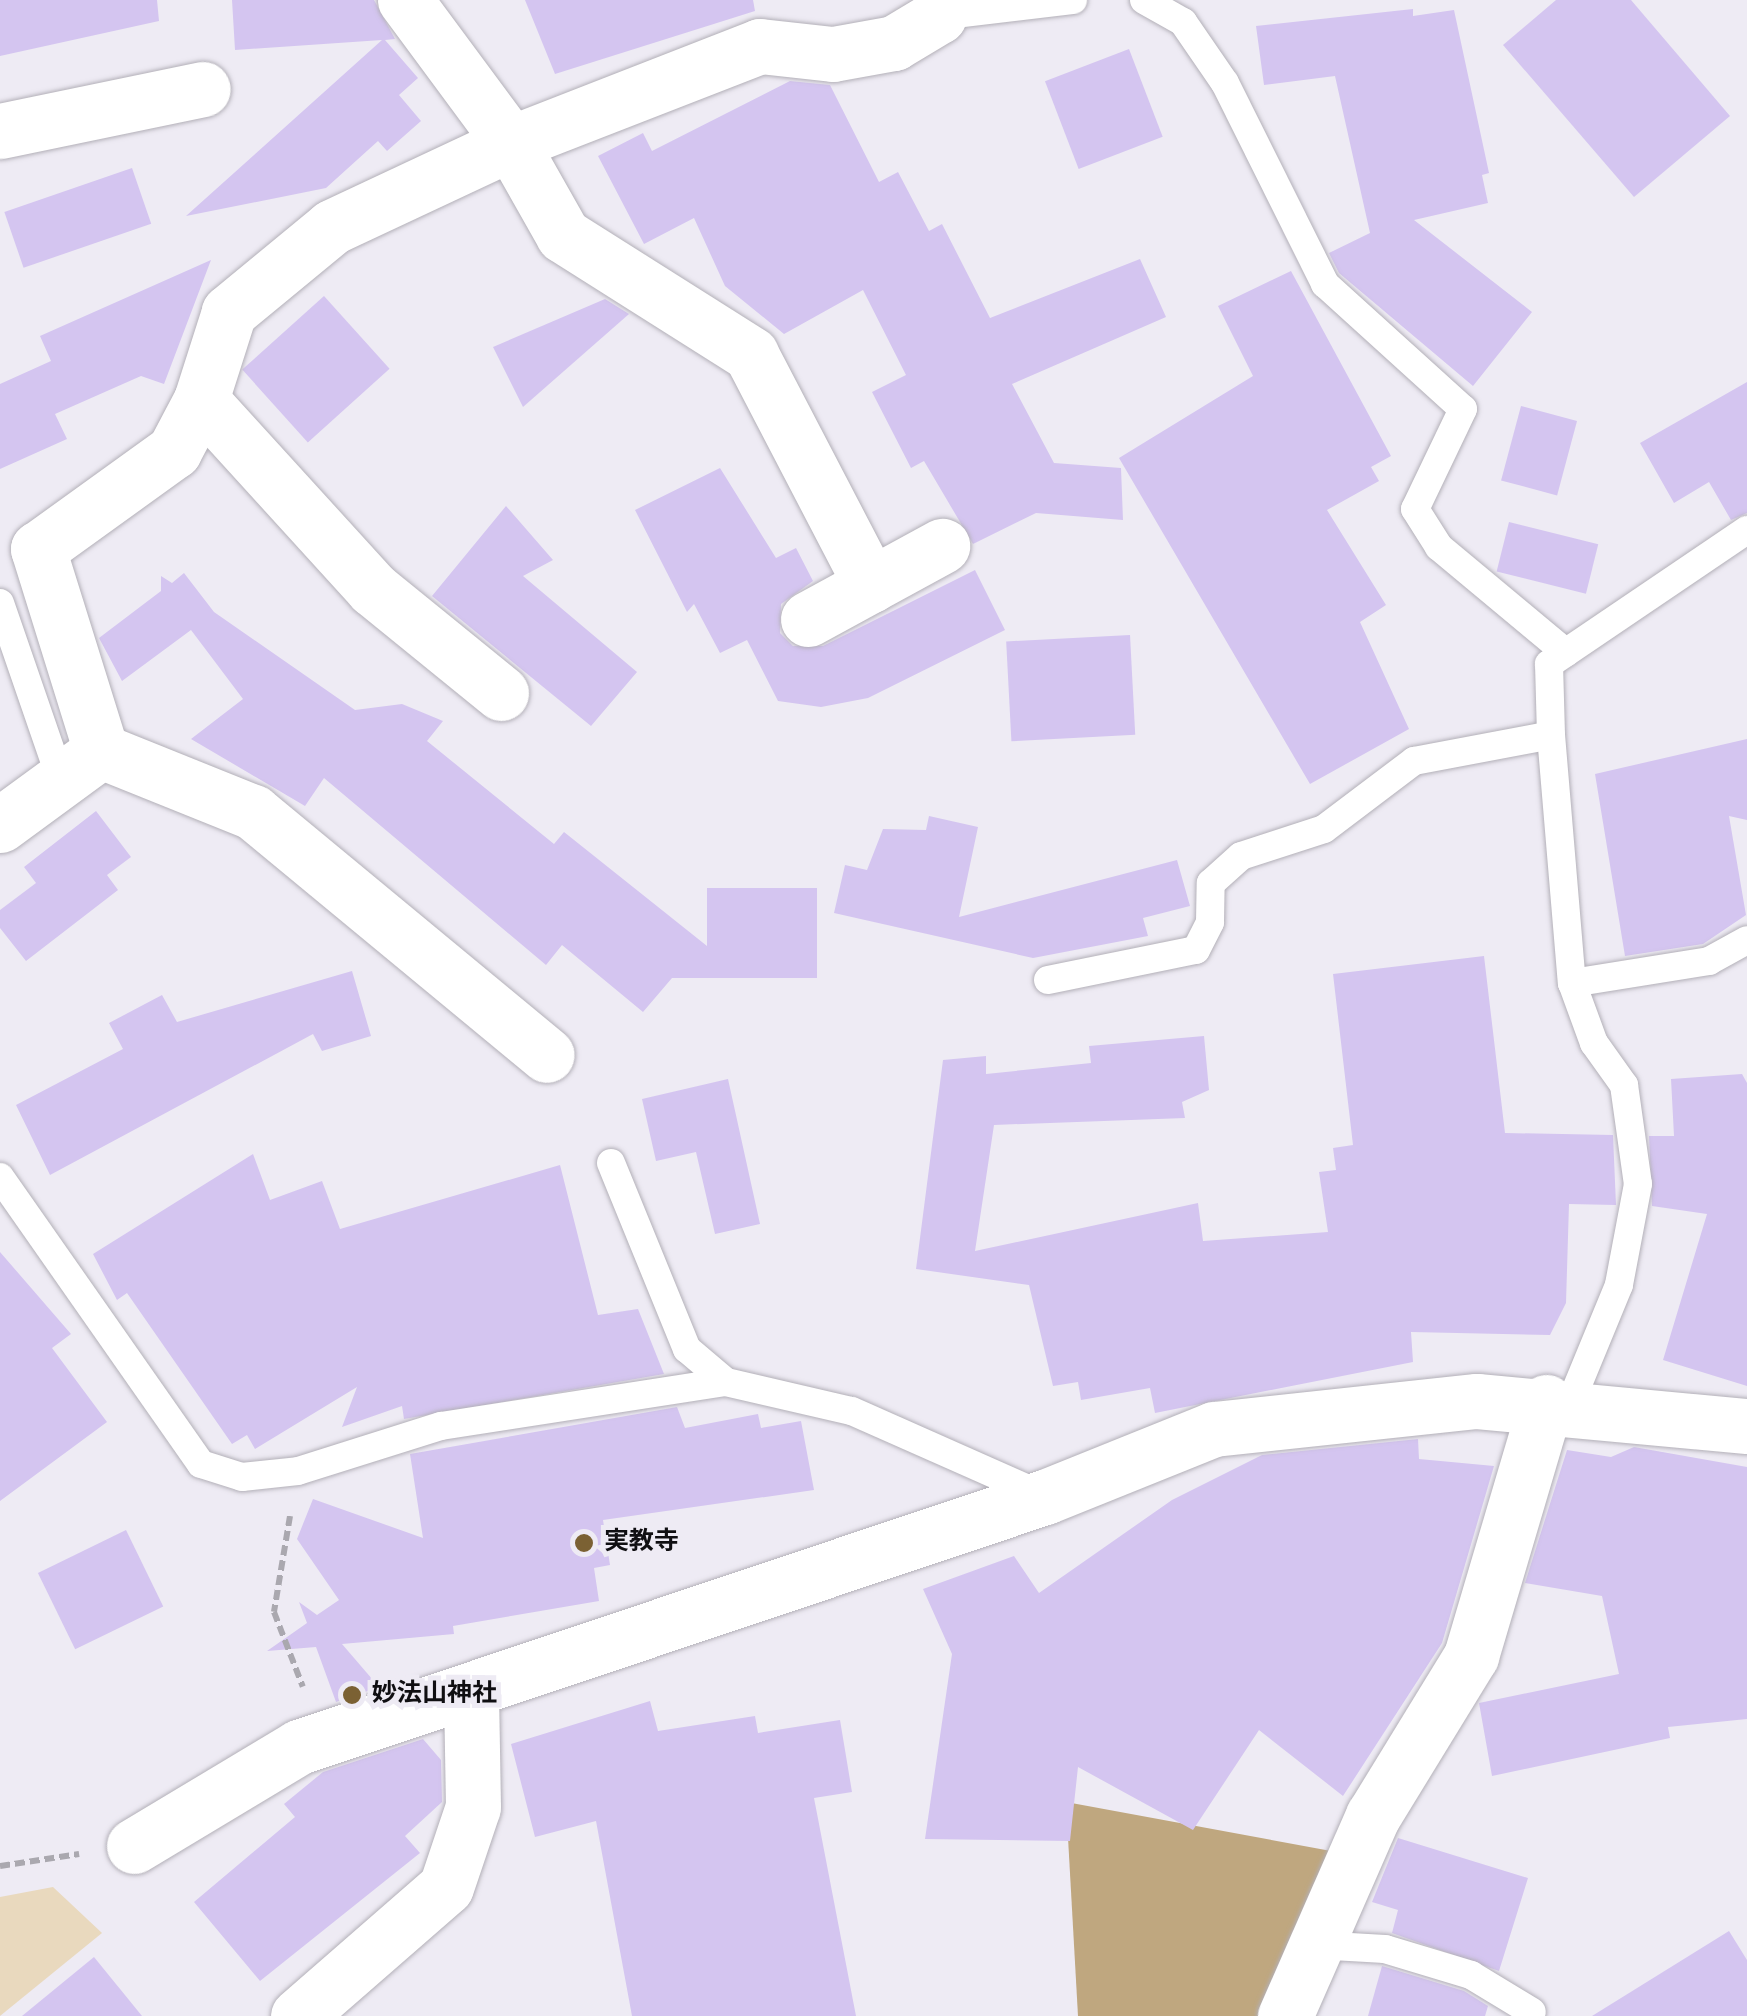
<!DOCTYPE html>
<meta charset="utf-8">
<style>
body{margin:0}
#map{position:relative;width:1747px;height:2016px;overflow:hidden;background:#eeebf4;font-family:Overpass,"Noto Sans JP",sans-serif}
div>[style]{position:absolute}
.green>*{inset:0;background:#e9d9be}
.forest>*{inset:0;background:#bfa77f}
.building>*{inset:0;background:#d4c5f0;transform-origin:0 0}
.path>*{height:6px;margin-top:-3px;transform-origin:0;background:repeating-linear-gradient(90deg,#aaa8af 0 10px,transparent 0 15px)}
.roads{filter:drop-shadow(0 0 2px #b3b0b8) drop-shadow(0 0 2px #b3b0b8)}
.lane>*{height:28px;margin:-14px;padding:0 14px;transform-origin:14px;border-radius:14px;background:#fff}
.street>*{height:55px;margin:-27.5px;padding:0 27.5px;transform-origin:27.5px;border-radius:27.5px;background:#fff}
.dots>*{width:28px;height:28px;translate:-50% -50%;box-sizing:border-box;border:5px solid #eeebf4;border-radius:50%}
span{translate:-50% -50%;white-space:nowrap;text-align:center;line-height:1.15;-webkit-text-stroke:10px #eeebf4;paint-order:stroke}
.poi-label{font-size:25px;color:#100f12;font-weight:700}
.left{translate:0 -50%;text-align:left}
</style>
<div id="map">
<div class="green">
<div style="clip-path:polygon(53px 1887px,102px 1933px,0 2016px,0 1897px)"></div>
</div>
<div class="forest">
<div style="clip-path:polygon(1066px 1802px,1331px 1851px,1297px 2016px,1078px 2016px)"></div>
</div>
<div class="building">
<div style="clip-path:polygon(0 0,157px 0,159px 21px,0 56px)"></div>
<div style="clip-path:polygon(232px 0,374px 0,395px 39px,385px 40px,418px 78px,399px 95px,421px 121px,387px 151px,378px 141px,326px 188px,186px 216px,382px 40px,235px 50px)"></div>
<div style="clip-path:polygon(525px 0,753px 0,755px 11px,555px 74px)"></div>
<div style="clip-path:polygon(1556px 0,1631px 0,1730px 116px,1634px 197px,1503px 45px)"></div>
<div style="clip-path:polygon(1413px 9px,1413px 16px,1454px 10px,1489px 173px,1482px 175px,1488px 203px,1414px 220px,1532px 312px,1473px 386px,1339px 273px,1329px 253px,1370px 233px,1335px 76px,1264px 85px,1256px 26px)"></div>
<div style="left:1129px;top:49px;width:94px;height:90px;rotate:69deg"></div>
<div style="clip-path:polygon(790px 81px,830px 85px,879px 182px,898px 172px,929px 231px,942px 224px,990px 318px,1140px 259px,1166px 317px,1012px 384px,1054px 463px,1121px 468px,1123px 520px,1036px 513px,973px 544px,924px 461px,911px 468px,872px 392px,906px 375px,863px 290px,784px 334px,725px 286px,694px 218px,644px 244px,598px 156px,643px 133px,652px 151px)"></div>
<div style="left:132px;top:168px;width:59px;height:135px;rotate:71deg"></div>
<div style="clip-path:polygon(211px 260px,164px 384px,141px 376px,55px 414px,67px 439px,0 469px,0 384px,51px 361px,40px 336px)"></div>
<div style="clip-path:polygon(1291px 271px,1391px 456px,1371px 467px,1379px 481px,1327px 510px,1386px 605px,1360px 622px,1409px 729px,1310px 784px,1119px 458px,1253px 376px,1218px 306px)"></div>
<div style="left:324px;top:296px;width:98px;height:110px;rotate:48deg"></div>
<div style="clip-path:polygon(605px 299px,629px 314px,523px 407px,493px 347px)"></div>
<div style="clip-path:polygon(1747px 382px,1747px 513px,1731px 520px,1709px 482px,1674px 503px,1640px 443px)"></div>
<div style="left:1521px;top:406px;width:58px;height:77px;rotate:15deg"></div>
<div style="clip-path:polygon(720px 468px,776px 558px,796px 548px,813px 581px,781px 604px,780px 633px,793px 646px,823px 646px,975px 570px,1005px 630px,868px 698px,821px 707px,778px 701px,747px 640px,720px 653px,694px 604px,687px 612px,635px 510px)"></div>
<div style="clip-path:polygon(506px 506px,553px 560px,523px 576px,637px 672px,591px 726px,432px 596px)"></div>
<div style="left:1509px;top:522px;width:92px;height:51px;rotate:14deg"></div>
<div style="clip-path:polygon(184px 573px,214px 612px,355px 710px,402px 704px,443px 721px,427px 741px,554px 844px,564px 832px,707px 946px,707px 888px,817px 888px,817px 978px,672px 978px,643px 1012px,562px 945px,546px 965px,324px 778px,305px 806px,191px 739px,243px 699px,191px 630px,122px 681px,99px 638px,161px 591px,161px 576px,172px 583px)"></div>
<div style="left:1130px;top:635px;width:100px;height:124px;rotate:87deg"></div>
<div style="clip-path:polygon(1747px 739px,1747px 820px,1729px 816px,1746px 915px,1703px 944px,1625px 956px,1595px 774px)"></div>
<div style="clip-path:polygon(96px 811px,131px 857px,107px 875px,118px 890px,26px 961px,0 928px,0 910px,36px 883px,24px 867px)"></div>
<div style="clip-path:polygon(929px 816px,978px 827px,959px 917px,1177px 860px,1190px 906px,1143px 918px,1148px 936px,1033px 958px,834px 913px,845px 865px,867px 870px,883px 829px,926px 830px)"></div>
<div style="clip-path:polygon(1484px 956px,1505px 1133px,1613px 1135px,1616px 1205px,1569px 1204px,1566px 1303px,1550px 1335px,1411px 1332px,1413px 1362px,1155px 1413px,1150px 1388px,1081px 1400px,1078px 1382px,1053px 1386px,1029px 1285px,916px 1269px,943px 1060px,986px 1056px,986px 1074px,1091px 1063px,1089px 1046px,1204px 1036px,1209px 1090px,1182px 1102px,1185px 1118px,994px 1125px,975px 1251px,1198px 1203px,1203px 1241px,1328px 1232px,1319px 1172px,1336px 1170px,1333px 1148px,1353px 1145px,1333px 974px)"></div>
<div style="clip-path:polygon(352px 971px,371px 1036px,322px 1051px,313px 1034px,50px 1175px,16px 1105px,123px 1049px,109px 1023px,162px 995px,177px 1022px)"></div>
<div style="clip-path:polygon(1742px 1074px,1747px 1083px,1747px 1386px,1663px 1360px,1707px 1214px,1652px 1206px,1649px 1136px,1674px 1136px,1671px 1079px)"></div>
<div style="clip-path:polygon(728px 1079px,760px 1224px,715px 1234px,696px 1152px,656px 1161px,642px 1099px)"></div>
<div style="clip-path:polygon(253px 1154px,270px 1200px,322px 1181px,340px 1229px,560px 1165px,598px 1315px,638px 1309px,664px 1374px,404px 1419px,402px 1406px,342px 1427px,357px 1387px,255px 1449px,247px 1435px,232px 1444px,127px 1293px,117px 1300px,93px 1254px)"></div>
<div style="clip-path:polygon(0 1252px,71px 1334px,52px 1348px,107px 1422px,0 1501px)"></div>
<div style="clip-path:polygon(677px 1407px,685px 1428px,758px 1414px,761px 1428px,801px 1421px,814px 1490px,603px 1520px,610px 1565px,594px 1568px,599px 1601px,453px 1626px,454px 1634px,342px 1644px,379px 1687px,336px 1702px,316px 1647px,267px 1651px,307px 1623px,299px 1602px,317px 1615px,339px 1600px,297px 1539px,313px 1499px,423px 1538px,410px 1454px)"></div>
<div style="clip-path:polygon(1418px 1439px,1419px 1459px,1494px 1466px,1442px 1643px,1343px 1796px,1259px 1730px,1193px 1830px,1078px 1767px,1070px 1841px,925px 1839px,952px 1654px,923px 1589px,1014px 1556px,1039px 1593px,1172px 1500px,1262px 1455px)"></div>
<div style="clip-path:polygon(1634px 1447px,1747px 1467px,1747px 1719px,1668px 1727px,1670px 1738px,1492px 1776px,1479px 1703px,1619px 1674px,1602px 1596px,1525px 1583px,1567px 1450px,1611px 1457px)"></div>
<div style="left:126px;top:1530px;width:85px;height:98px;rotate:64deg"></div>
<div style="clip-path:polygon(650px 1701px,658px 1731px,755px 1716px,758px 1733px,840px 1720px,852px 1792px,814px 1798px,856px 2016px,632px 2016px,596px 1821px,535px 1837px,511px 1744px)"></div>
<div style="clip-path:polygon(423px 1739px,441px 1760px,442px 1802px,405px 1836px,420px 1853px,260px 1981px,194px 1902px,295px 1817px,284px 1804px,323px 1772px)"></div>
<div style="clip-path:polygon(1398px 1838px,1528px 1878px,1499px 1971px,1392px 1933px,1398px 1910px,1372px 1902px)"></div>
<div style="clip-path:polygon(1729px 1931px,1747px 1960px,1747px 2016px,1592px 2016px)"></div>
<div style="clip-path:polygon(94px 1957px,142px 2016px,22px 2016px)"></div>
<div style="clip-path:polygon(1382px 1966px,1464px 1991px,1488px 2006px,1485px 2016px,1368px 2016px)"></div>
</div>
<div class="path">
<div style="left:290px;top:1516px;width:97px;rotate:99.5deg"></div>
<div style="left:274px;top:1612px;width:80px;rotate:68.9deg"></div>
<div style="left:0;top:1866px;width:80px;rotate:-8.6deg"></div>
</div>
<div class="roads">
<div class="lane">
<div style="left:1144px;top:0;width:45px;rotate:29.4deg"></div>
<div style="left:1183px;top:22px;width:74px;rotate:55.5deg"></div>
<div style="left:1225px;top:83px;width:225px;rotate:63.5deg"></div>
<div style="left:1325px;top:284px;width:186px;rotate:42.2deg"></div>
<div style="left:1463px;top:409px;width:111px;rotate:115.6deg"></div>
<div style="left:1415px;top:509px;width:45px;rotate:57.7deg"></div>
<div style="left:1439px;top:547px;width:165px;rotate:39.8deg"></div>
<div style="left:939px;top:16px;width:135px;rotate:-6.8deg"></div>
<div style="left:0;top:603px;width:187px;rotate:71deg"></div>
<div style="left:1551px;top:735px;width:249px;rotate:85.2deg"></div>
<div style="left:1572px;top:983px;width:64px;rotate:69.9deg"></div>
<div style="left:1594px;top:1043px;width:52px;rotate:54.5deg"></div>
<div style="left:1624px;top:1085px;width:100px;rotate:82deg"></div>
<div style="left:1638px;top:1184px;width:103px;rotate:100.7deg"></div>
<div style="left:1619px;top:1285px;width:129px;rotate:112.4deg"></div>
<div style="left:1048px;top:980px;width:151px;rotate:-11.5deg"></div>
<div style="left:1196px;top:950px;width:31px;rotate:-63deg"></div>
<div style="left:1210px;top:922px;width:39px;rotate:-89deg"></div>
<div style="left:1211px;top:883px;width:40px;rotate:-42deg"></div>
<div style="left:1241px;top:856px;width:87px;rotate:-18deg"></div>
<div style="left:1324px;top:829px;width:113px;rotate:-37.1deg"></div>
<div style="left:1414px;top:761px;width:139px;rotate:-10.7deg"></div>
<div style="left:1551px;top:735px;width:71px;rotate:-91.6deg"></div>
<div style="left:1549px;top:664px;width:239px;rotate:-34.1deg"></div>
<div style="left:1572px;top:983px;width:139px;rotate:-9.1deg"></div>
<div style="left:1709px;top:961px;width:43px;rotate:-28.9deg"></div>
<div style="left:611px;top:1163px;width:201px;rotate:67.8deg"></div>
<div style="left:687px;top:1349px;width:51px;rotate:40.2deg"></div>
<div style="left:0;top:1177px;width:350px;rotate:55deg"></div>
<div style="left:201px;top:1464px;width:43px;rotate:17.6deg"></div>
<div style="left:242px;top:1477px;width:56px;rotate:-6.1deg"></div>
<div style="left:298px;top:1471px;width:150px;rotate:-17.5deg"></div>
<div style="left:441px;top:1426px;width:288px;rotate:-8.8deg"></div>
<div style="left:726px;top:1382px;width:129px;rotate:13deg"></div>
<div style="left:852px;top:1411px;width:205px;rotate:23.9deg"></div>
<div style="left:1315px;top:1945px;width:70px;rotate:3.3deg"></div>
<div style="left:1385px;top:1949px;width:90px;rotate:16.8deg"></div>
<div style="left:1471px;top:1975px;width:71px;rotate:31.2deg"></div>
</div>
<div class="street">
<div style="left:405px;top:0;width:178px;rotate:53.5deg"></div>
<div style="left:511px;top:143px;width:198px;rotate:154.9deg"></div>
<div style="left:332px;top:227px;width:134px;rotate:140.5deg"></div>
<div style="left:229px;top:312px;width:92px;rotate:107.7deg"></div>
<div style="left:201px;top:400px;width:256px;rotate:47.7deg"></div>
<div style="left:373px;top:589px;width:165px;rotate:39.1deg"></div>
<div style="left:0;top:131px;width:207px;rotate:-11.7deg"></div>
<div style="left:871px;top:585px;width:260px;rotate:-117.5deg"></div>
<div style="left:751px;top:354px;width:222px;rotate:-147.7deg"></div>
<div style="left:563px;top:235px;width:106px;rotate:-119.5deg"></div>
<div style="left:511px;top:143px;width:267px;rotate:-21.3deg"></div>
<div style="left:760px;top:46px;width:73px;rotate:6.3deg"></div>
<div style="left:833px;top:54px;width:62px;rotate:-10.2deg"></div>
<div style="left:894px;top:43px;width:52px;rotate:-31deg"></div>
<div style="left:939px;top:16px;width:16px;rotate:-83deg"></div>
<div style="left:808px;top:619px;width:153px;rotate:-28.6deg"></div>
<div style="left:101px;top:751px;width:212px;rotate:-107.3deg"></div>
<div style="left:38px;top:549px;width:168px;rotate:-35.8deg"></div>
<div style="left:174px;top:451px;width:58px;rotate:-62.1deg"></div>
<div style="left:0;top:825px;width:125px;rotate:-36.2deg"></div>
<div style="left:101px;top:751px;width:164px;rotate:21.9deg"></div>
<div style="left:253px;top:812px;width:381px;rotate:39.6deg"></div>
<div style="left:134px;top:1846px;width:192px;rotate:-31deg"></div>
<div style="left:299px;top:1747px;width:787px;rotate:-18.53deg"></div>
<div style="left:1045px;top:1497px;width:182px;rotate:-21.9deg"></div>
<div style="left:1214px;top:1429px;width:264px;rotate:-6.1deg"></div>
<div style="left:1477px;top:1401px;width:271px;rotate:5.3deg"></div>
<div style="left:298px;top:2016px;width:196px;rotate:-41.1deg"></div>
<div style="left:446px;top:1887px;width:84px;rotate:-71.4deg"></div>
<div style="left:473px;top:1807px;width:112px;rotate:-91deg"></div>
<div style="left:1285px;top:2016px;width:219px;rotate:-66.3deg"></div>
<div style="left:1373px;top:1816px;width:188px;rotate:-58.5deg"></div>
<div style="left:1471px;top:1656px;width:265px;rotate:-73.5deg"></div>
</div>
</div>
<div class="dots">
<div style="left:584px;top:1543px;background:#7b6133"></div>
<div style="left:352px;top:1695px;background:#7b6133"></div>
</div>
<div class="poi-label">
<span class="left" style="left:604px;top:1543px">実教寺</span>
<span class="left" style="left:372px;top:1695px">妙法山神社</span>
</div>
</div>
